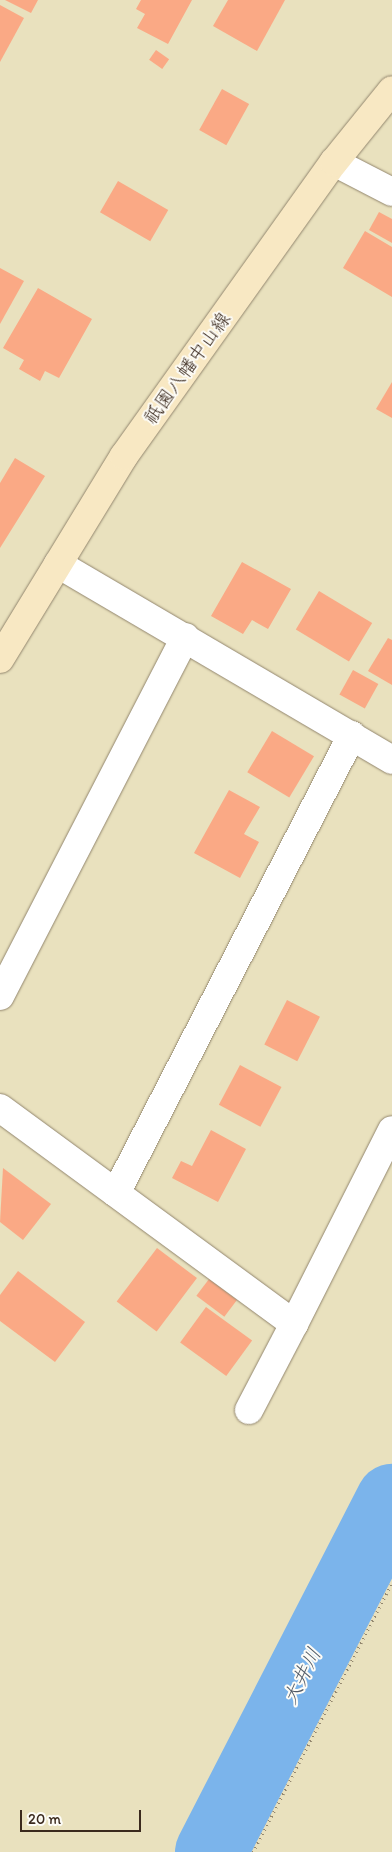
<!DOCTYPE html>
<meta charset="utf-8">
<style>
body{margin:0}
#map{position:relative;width:392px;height:1852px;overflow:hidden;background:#e9e1be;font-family:Itim,"Klee One",sans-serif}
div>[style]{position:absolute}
.river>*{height:72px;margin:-36px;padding:0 36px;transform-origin:36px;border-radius:36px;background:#7bb4eb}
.building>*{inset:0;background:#faa985;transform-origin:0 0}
.path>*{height:3px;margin-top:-1.5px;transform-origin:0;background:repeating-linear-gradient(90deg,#92866e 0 1px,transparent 0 5px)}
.roads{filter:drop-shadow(0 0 1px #92866e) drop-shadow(0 0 1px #92866e)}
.street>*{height:28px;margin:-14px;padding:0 14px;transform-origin:14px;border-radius:14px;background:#fff}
.secondary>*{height:28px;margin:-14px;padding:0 14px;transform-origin:14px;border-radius:14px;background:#f8e8c3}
span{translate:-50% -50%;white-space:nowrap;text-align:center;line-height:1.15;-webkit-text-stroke:4px #fdfcf7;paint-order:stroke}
.street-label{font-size:19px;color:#3b2a1e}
.water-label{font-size:20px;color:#515a66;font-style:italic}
.scale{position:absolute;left:20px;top:1810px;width:121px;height:22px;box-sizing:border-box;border:2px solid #3b2a1e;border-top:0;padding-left:6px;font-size:15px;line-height:18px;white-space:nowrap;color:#3b2a1e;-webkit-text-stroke:4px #fdfcf7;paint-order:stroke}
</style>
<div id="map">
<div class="river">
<div style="left:211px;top:1852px;width:396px;rotate:-62.8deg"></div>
</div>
<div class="building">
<div style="clip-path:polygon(5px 0,38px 0,31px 13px)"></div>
<div style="clip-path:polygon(141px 0,192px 0,168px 44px,137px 28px,145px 14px,136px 9px)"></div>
<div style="clip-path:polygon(228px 0,285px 0,257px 51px,213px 26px)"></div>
<div style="clip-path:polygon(0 5px,24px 18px,0 62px)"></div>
<div style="left:156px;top:50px;width:16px;height:12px;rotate:35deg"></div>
<div style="left:222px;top:89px;width:31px;height:47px;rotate:29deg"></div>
<div style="left:118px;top:181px;width:58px;height:36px;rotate:30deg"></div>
<div style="clip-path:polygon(379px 212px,392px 219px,392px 243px,369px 230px)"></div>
<div style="clip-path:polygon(365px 231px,392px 247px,392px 297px,343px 268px)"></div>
<div style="clip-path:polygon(0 268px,24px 281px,0 324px)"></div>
<div style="clip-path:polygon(38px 288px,92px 319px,59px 378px,45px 371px,40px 381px,19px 369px,24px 360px,3px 348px)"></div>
<div style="clip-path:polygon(392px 382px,392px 418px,376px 409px)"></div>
<div style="clip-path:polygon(15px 458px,45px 476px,0 548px,0 483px)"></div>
<div style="clip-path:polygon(242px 562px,291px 589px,268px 629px,252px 620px,243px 634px,211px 616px)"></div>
<div style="left:319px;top:591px;width:62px;height:45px;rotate:31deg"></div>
<div style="clip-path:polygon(388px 638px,392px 640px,392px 685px,368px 671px)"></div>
<div style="left:353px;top:670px;width:29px;height:28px;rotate:29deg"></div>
<div style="left:272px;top:731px;width:49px;height:48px;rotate:31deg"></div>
<div style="clip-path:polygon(229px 790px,260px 807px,244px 834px,259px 842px,240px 878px,194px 853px)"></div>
<div style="left:287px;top:1000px;width:37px;height:50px;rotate:27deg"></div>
<div style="left:240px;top:1065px;width:47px;height:45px;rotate:28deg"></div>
<div style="clip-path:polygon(211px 1130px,246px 1149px,218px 1202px,172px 1178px,181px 1161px,192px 1166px)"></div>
<div style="clip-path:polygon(3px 1168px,51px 1204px,23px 1240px,0 1222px)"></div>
<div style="left:157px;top:1248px;width:50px;height:67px;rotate:37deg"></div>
<div style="clip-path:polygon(18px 1271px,85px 1322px,55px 1362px,0 1321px,0 1295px)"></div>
<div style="left:209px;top:1279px;width:35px;height:21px;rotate:37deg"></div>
<div style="left:206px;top:1307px;width:57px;height:44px;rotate:36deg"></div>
</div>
<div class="path">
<div style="left:253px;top:1852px;width:303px;rotate:-62.7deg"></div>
</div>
<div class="roads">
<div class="street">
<div style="left:334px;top:162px;width:65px;rotate:27.3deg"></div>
<div style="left:58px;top:564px;width:387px;rotate:30.4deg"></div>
<div style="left:0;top:996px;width:404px;rotate:-62.7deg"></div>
<div style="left:0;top:1108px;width:365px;rotate:36.3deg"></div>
<div style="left:294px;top:1324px;width:217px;rotate:-63.2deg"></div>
<div style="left:116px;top:1193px;width:515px;rotate:-62.74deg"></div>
<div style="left:249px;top:1410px;width:97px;rotate:-62.4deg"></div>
</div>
<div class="secondary">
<div style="left:0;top:659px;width:238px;rotate:-58.6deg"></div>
<div style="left:124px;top:456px;width:361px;rotate:-54.5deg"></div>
<div style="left:334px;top:162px;width:92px;rotate:-51.1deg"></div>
</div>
</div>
<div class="street-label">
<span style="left:187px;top:368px;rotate:-54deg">祇園八幡中山線</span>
</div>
<div class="water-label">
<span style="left:302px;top:1676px;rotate:-63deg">大井川</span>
</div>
<div class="scale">20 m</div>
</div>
